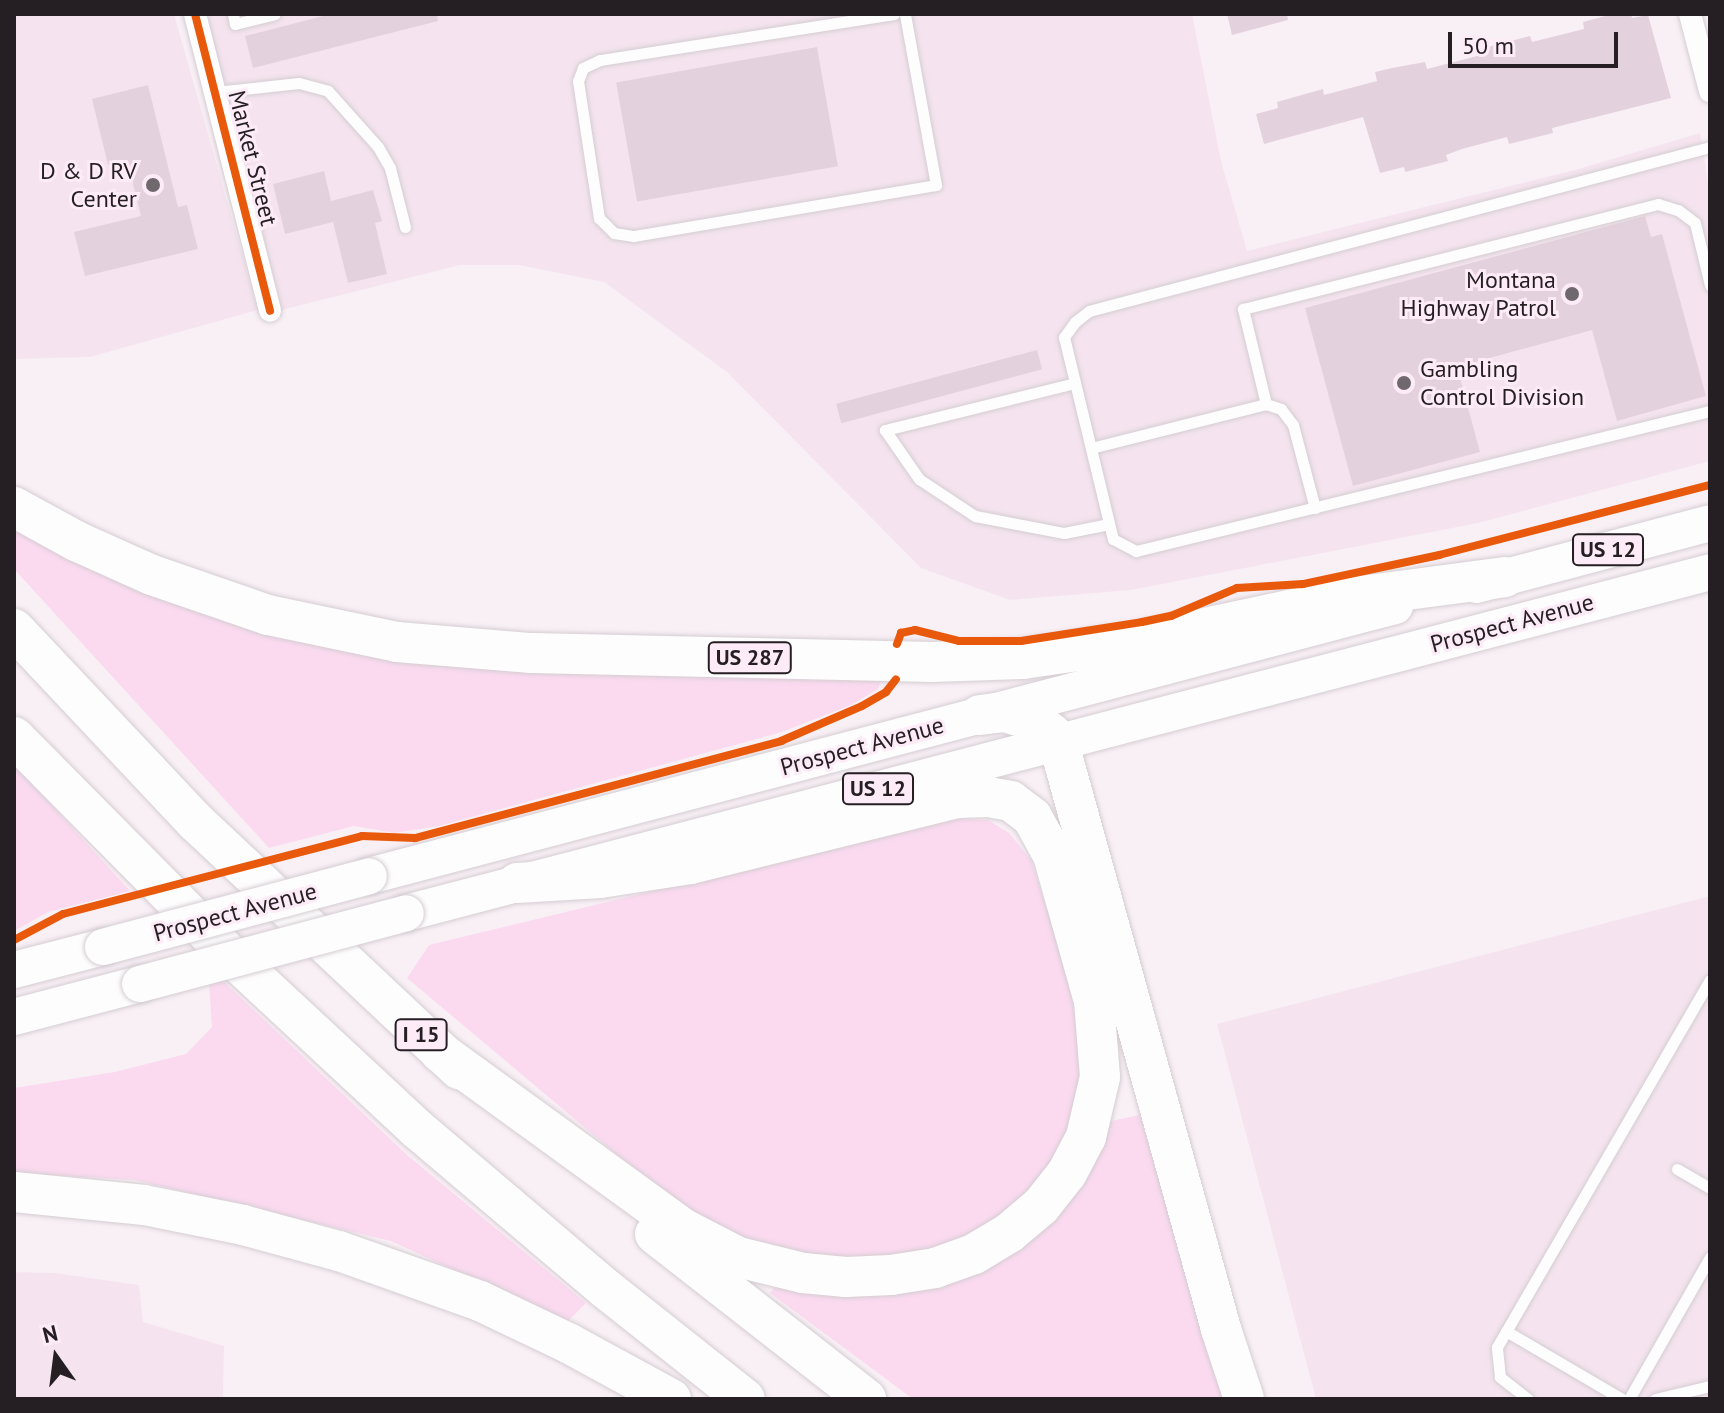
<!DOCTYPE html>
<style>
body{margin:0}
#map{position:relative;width:1724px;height:1413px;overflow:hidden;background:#f9f0f6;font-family:"PT Sans",sans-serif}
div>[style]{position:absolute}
.built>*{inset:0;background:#f5e4ef}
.green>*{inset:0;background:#fbdaf0}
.building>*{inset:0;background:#e4d1de;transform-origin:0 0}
.roads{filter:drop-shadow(0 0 2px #d4cdd1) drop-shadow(0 0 2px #d4cdd1)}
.service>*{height:11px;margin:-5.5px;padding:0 5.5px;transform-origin:5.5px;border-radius:5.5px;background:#fefdfe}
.minor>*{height:22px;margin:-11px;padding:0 11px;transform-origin:11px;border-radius:11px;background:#fefdfe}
.trunk>*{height:36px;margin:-18px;padding:0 18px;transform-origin:18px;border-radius:18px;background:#fefdfe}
.motorway>*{height:40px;margin:-20px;padding:0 20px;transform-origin:20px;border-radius:20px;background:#fefdfe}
.bridges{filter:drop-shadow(0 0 2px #d4cdd1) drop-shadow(0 0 2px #d4cdd1)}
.trunk-bridge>*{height:36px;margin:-18px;padding:0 18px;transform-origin:18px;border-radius:18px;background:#fefdfe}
.cycleway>*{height:8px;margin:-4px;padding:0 4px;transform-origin:4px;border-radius:4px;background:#e8590c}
.dots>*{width:22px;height:22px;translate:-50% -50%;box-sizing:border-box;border:4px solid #fdecf7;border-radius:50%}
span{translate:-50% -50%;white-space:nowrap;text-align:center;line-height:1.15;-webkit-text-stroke:6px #fdecf7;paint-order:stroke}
.shield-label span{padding:2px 6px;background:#fdecf7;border:2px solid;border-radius:6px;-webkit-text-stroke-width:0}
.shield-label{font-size:22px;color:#251f23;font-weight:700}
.street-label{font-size:24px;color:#251f23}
.poi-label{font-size:24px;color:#251f23}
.right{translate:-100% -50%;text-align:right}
.left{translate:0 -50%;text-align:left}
.frame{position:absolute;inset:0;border:16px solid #251f23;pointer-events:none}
.north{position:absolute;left:16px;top:1317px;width:80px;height:80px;-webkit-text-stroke:6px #fdecf7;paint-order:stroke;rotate:346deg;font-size:22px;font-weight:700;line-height:32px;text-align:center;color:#251f23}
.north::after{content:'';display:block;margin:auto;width:28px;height:36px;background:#251f23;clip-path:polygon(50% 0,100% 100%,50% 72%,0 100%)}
.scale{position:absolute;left:1448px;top:32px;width:170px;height:36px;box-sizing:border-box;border:4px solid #251f23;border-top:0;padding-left:10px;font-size:24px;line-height:28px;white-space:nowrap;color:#251f23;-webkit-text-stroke:6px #fdecf7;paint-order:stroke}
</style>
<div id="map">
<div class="built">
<div style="clip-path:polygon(14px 14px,174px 14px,258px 310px,90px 357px,14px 359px)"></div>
<div style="clip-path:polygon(202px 14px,1192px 14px,1221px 161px,1247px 251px,1575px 170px,1700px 133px,1710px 195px,1710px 461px,1478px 523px,1131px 590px,1010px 600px,921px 568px,727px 372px,604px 282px,519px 265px,460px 265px,278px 311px)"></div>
<div style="clip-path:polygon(1710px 896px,1710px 1399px,1316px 1399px,1217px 1024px)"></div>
<div style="clip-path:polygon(14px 1272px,54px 1273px,139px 1285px,143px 1322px,224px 1346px,223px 1397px,14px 1399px)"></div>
</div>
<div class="green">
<div style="clip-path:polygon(14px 525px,198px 607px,883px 675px,878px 689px,851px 705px,782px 732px,439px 826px,394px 833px,354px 826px,269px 848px,14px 569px)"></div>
<div style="clip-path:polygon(14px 764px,130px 891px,48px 912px,14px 931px)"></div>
<div style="clip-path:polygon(950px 819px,988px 820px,1009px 833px,1031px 860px,1074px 993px,1083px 1092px,1062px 1148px,1032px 1199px,943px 1251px,867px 1261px,792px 1259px,696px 1221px,407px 978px,429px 945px)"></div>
<div style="clip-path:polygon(223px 981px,407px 1155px,586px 1303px,567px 1322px,391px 1241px,135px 1180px,14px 1173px,14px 1088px,115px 1072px,186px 1054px,212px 1027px,209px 984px)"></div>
<div style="clip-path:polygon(1140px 1115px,1227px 1399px,913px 1399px,770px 1293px,778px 1284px,946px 1278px,1102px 1123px)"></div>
</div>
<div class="building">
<div style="clip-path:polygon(331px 14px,437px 14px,438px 21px,253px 68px,245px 36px)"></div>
<div style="clip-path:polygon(1227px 14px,1287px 14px,1288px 20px,1232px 35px)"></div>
<div style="clip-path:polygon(1613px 14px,1631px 14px,1632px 18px,1648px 15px,1671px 98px,1552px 128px,1553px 133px,1509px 144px,1507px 137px,1462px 149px,1446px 155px,1448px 161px,1405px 172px,1404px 167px,1380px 173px,1363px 117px,1264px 144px,1256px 114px,1278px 108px,1277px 102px,1323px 89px,1324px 95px,1377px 81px,1375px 72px,1392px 68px,1425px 62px,1427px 69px,1481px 55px,1480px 49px,1530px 36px,1532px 42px,1584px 29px,1583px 22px)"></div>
<div style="left:817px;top:47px;width:121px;height:204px;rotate:80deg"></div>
<div style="clip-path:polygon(148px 85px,178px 207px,187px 205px,198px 249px,85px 276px,74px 232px,141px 216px,127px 160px,108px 165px,92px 99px)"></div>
<div style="clip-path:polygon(324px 171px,331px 201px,373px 190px,382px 221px,375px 223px,387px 274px,348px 283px,333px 222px,285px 234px,273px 184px)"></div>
<div style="clip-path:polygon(1645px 216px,1651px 237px,1662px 234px,1706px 396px,1617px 421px,1592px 330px,1457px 367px,1480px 452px,1353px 486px,1305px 308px)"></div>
<div style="left:1037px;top:350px;width:20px;height:208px;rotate:75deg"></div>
</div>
<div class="roads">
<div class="service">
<div style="left:233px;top:14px;width:10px;rotate:79deg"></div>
<div style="left:235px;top:24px;width:41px;rotate:-14deg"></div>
<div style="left:894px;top:14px;width:298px;rotate:171.1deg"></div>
<div style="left:600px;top:60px;width:19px;rotate:155deg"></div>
<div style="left:583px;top:68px;width:14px;rotate:111deg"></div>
<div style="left:578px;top:81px;width:139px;rotate:81.3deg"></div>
<div style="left:599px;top:218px;width:21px;rotate:45deg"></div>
<div style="left:614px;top:233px;width:20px;rotate:9deg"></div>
<div style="left:634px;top:236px;width:306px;rotate:-9.6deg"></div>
<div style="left:936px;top:185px;width:174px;rotate:-100.3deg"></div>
<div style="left:216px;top:92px;width:83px;rotate:-6.2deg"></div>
<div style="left:299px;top:83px;width:30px;rotate:15deg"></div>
<div style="left:328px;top:91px;width:75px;rotate:48.2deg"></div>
<div style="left:378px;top:147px;width:24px;rotate:60deg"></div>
<div style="left:390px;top:168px;width:61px;rotate:75.7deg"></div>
<div style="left:1710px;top:147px;width:642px;rotate:165.21deg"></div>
<div style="left:1089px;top:311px;width:18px;rotate:142deg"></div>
<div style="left:1075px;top:322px;width:19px;rotate:126deg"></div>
<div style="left:1064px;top:337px;width:208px;rotate:76.4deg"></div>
<div style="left:1113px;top:539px;width:26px;rotate:28deg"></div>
<div style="left:1136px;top:551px;width:591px;rotate:-13.71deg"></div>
<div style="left:1075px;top:383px;width:196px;rotate:166.1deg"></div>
<div style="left:885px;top:430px;width:60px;rotate:55.2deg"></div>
<div style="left:919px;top:479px;width:67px;rotate:33.5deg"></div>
<div style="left:975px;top:516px;width:91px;rotate:10.8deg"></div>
<div style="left:1064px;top:533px;width:46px;rotate:-11.3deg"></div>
<div style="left:1266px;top:404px;width:98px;rotate:-103.6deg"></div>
<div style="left:1243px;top:309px;width:428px;rotate:-14.2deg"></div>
<div style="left:1658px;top:204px;width:21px;rotate:17deg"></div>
<div style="left:1678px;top:210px;width:21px;rotate:37deg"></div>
<div style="left:1695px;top:223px;width:64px;rotate:76.4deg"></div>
<div style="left:1091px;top:448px;width:180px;rotate:-14.1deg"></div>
<div style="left:1266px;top:404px;width:16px;rotate:18deg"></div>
<div style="left:1281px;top:409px;width:20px;rotate:53deg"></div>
<div style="left:1293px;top:425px;width:86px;rotate:75.2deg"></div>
<div style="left:1677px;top:1169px;width:38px;rotate:30deg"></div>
<div style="left:1506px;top:1331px;width:134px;rotate:30.4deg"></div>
<div style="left:1528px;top:1399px;width:36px;rotate:-142deg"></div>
<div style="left:1500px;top:1377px;width:30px;rotate:-96deg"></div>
<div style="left:1497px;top:1347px;width:424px;rotate:-59.9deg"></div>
<div style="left:1629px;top:1399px;width:163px;rotate:-60.3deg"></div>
<div style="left:1655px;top:1399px;width:57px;rotate:-13.3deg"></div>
</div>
<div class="minor">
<div style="left:195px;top:14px;width:306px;rotate:75.8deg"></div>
<div style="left:1690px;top:14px;width:80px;rotate:75.4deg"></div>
</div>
<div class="trunk">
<div style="left:1476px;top:585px;width:242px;rotate:-14.8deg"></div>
<div style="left:369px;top:876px;width:1061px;rotate:-14.74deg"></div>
<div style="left:406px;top:913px;width:1348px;rotate:-14.65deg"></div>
<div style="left:14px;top:970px;width:92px;rotate:-14.5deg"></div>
<div style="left:14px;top:1017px;width:130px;rotate:-14.7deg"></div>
</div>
<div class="motorway">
<div style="left:14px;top:507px;width:71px;rotate:28.7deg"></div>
<div style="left:76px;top:541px;width:83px;rotate:24.1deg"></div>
<div style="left:152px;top:575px;width:123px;rotate:19deg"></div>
<div style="left:268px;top:615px;width:132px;rotate:11.8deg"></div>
<div style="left:397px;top:642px;width:135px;rotate:4.7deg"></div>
<div style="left:532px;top:653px;width:400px;rotate:1.3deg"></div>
<div style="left:932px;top:662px;width:91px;rotate:-1.9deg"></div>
<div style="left:1023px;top:659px;width:117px;rotate:-8.3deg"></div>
<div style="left:1139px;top:642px;width:212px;rotate:-12deg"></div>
<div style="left:1346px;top:598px;width:160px;rotate:-7.5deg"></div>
<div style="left:14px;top:629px;width:265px;rotate:46.7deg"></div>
<div style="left:196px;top:822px;width:361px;rotate:43.2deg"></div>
<div style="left:980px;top:715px;width:25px;rotate:-7deg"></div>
<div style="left:1005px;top:712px;width:31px;rotate:17deg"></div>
<div style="left:1035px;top:721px;width:21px;rotate:37deg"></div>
<div style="left:1052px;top:734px;width:16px;rotate:60deg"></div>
<div style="left:1060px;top:748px;width:603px;rotate:74.51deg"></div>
<div style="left:1221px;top:1329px;width:74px;rotate:71.8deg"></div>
<div style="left:14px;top:737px;width:308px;rotate:45.3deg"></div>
<div style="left:231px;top:956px;width:253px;rotate:42.9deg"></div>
<div style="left:416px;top:1128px;width:249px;rotate:40.3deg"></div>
<div style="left:606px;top:1289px;width:177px;rotate:38.4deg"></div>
<div style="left:440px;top:1052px;width:301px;rotate:36deg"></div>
<div style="left:684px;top:1229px;width:61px;rotate:27.4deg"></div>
<div style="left:738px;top:1257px;width:67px;rotate:13.8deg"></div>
<div style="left:803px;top:1273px;width:43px;rotate:5.3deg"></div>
<div style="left:846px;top:1277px;width:45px;rotate:-2.5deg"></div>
<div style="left:891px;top:1275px;width:45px;rotate:-9deg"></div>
<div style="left:935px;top:1268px;width:41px;rotate:-19.7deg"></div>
<div style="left:974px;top:1254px;width:41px;rotate:-31deg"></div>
<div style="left:1009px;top:1233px;width:42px;rotate:-40.2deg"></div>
<div style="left:1041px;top:1206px;width:42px;rotate:-51.8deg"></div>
<div style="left:1067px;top:1173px;width:41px;rotate:-62.2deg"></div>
<div style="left:1086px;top:1137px;width:62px;rotate:-76.9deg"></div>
<div style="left:1100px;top:1077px;width:76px;rotate:-94.5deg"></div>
<div style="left:1094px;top:1001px;width:152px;rotate:-105.7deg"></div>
<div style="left:1053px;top:855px;width:43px;rotate:-118.9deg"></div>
<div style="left:1032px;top:817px;width:26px;rotate:-143deg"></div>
<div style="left:1011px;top:801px;width:23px;rotate:-170deg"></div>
<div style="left:988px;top:797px;width:31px;rotate:178deg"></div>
<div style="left:957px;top:798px;width:274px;rotate:166.1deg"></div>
<div style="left:691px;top:864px;width:92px;rotate:171.3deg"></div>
<div style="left:600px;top:878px;width:83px;rotate:176.6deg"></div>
<div style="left:14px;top:1192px;width:131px;rotate:5.7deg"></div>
<div style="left:144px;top:1205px;width:101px;rotate:11.4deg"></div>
<div style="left:243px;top:1225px;width:99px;rotate:15.2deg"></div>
<div style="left:339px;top:1251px;width:150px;rotate:19.5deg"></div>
<div style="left:480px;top:1301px;width:100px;rotate:25.5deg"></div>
<div style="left:570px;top:1344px;width:115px;rotate:28.6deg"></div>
<div style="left:655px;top:1234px;width:268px;rotate:38deg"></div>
</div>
</div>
<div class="bridges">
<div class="trunk-bridge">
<div style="left:103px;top:947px;width:275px;rotate:-14.9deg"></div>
<div style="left:140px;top:984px;width:275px;rotate:-14.9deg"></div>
</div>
</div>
<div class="cycleway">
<div style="left:195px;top:14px;width:306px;rotate:75.8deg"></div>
<div style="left:897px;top:644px;width:12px;rotate:-70deg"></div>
<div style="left:901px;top:633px;width:14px;rotate:-12deg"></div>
<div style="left:915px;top:630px;width:45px;rotate:14deg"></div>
<div style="left:959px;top:641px;width:62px"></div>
<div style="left:1021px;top:641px;width:122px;rotate:-8.9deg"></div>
<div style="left:1142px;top:622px;width:30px;rotate:-12deg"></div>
<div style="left:1171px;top:616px;width:72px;rotate:-23deg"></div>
<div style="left:1237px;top:588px;width:66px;rotate:-3.5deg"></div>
<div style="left:1303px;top:584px;width:139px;rotate:-12deg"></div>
<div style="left:1439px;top:555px;width:280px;rotate:-14.5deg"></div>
<div style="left:14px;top:940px;width:55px;rotate:-28deg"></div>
<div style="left:63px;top:914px;width:309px;rotate:-14.6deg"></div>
<div style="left:362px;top:836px;width:53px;rotate:2.2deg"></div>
<div style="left:415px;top:838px;width:379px;rotate:-14.8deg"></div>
<div style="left:781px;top:741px;width:88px;rotate:-23.4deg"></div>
<div style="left:862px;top:706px;width:28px;rotate:-30deg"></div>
<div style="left:886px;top:692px;width:16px;rotate:-52deg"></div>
</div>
<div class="dots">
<div style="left:153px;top:185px;background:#6f686d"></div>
<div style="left:1572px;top:294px;background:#6f686d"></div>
<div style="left:1404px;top:383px;background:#6f686d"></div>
</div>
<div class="shield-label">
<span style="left:1608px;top:550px">US 12</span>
<span style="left:750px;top:658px">US 287</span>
<span style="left:878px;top:789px">US 12</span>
<span style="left:421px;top:1035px">I 15</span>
</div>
<div class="street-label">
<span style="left:253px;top:158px;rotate:76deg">Market Street</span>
<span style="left:1512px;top:623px;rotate:-15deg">Prospect Avenue</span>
<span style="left:862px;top:746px;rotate:-15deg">Prospect Avenue</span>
<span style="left:235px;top:912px;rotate:-15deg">Prospect Avenue</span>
</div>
<div class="poi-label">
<span class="right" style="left:137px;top:185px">D &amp; D RV<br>Center</span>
<span class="right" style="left:1556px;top:294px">Montana<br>Highway Patrol</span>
<span class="left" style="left:1420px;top:383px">Gambling<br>Control Division</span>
</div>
<div class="frame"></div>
<div class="north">N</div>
<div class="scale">50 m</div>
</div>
